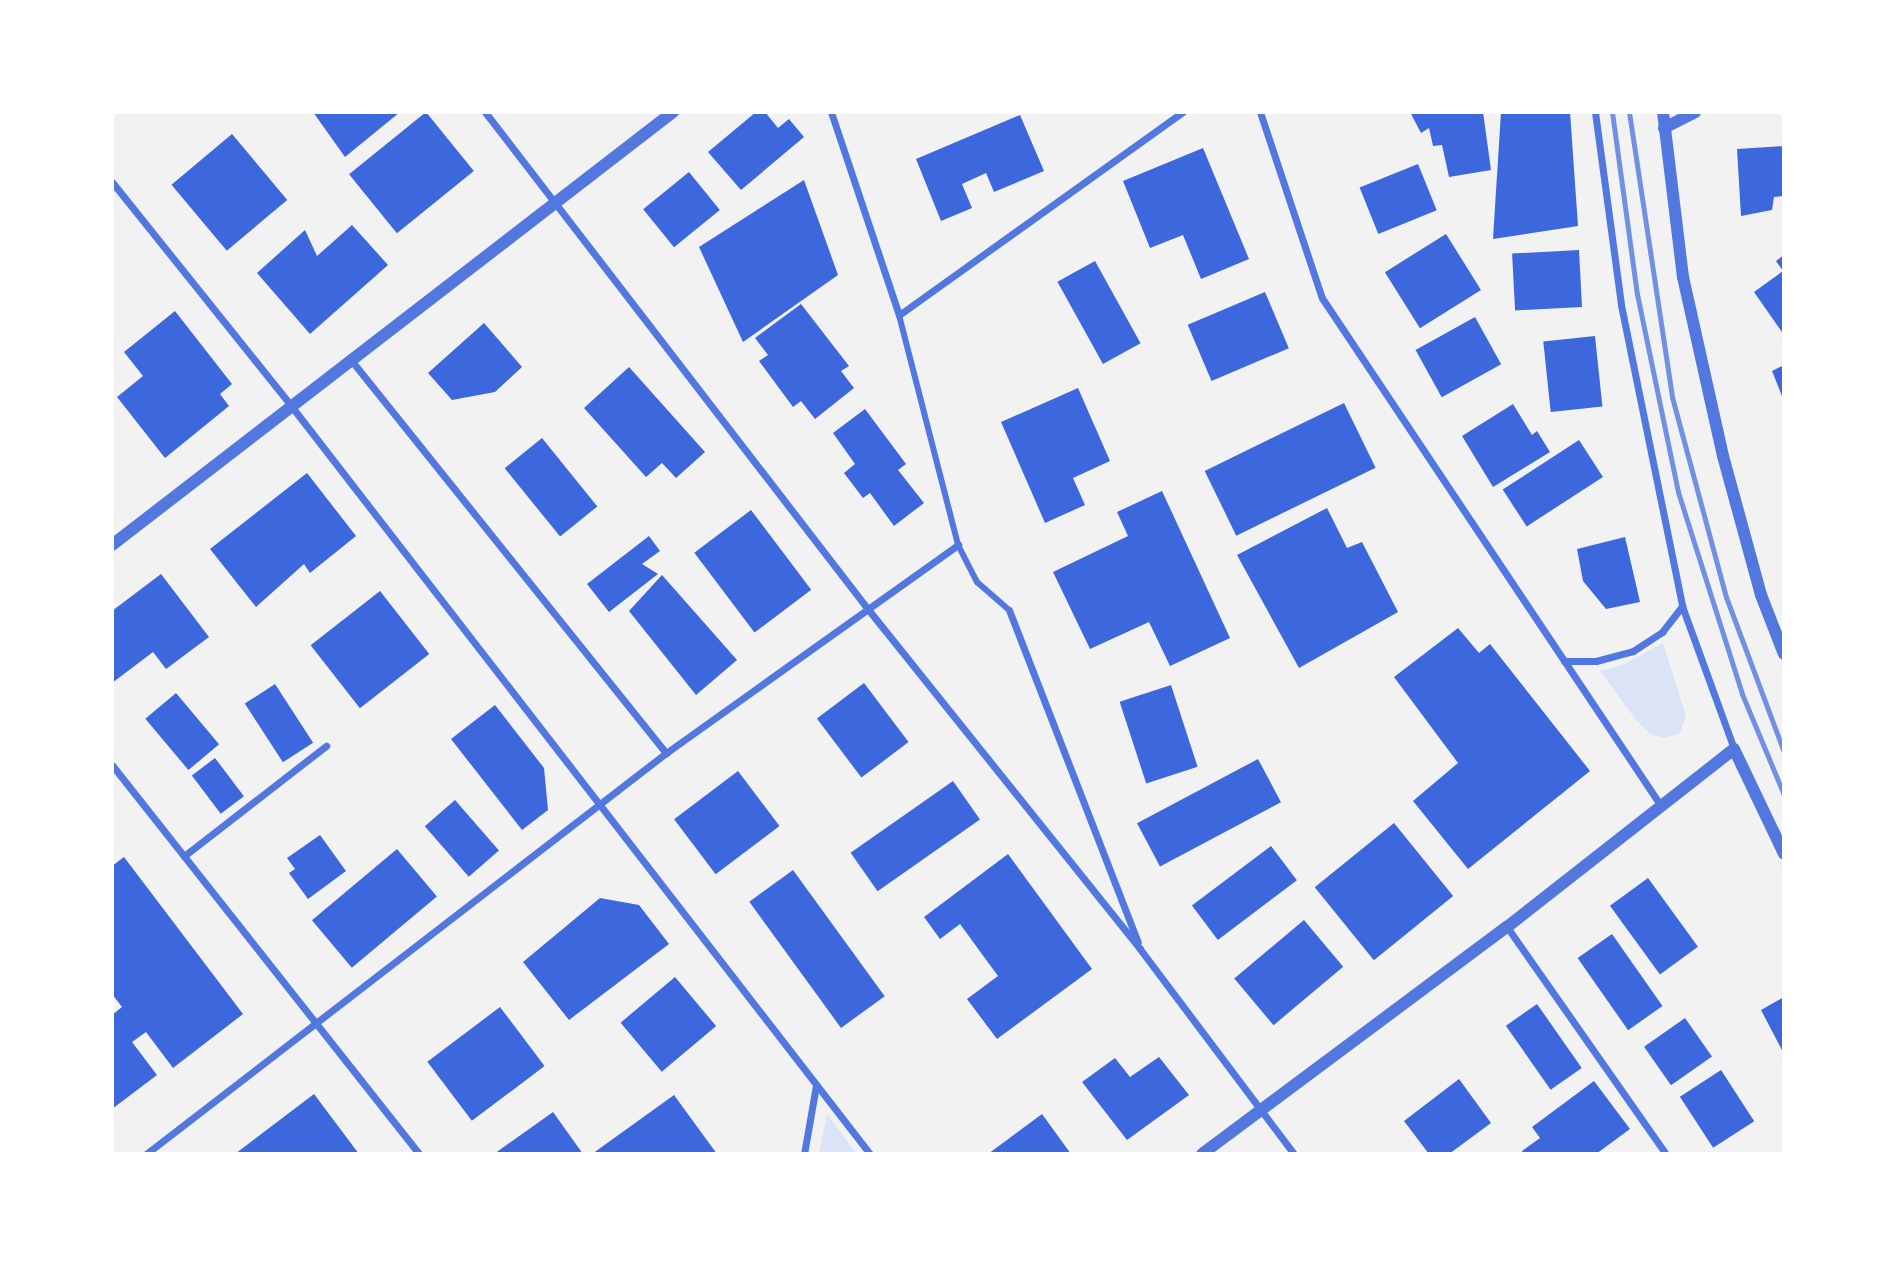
<!DOCTYPE html>
<style>
body{margin:0}
#map{position:relative;width:1896px;height:1266px;overflow:hidden;background:#f2f2f2;font-family:"DM Sans",sans-serif}
div>[style]{position:absolute}
.green>*{inset:0;background:#dbe4f7}
.building>*{inset:0;background:#3d67dc;transform-origin:0 0}
.pedestrian>*{height:6px;margin:-3px;padding:0 3px;transform-origin:3px;border-radius:3px;background:#5277de}
.minor>*{height:7px;margin:-3.5px;padding:0 3.5px;transform-origin:3.5px;border-radius:3.5px;background:#5277de}
.tertiary>*{height:12px;margin:-6px;padding:0 6px;transform-origin:6px;border-radius:6px;background:#5277de}
.rail>*{height:5px;margin:-2.5px;padding:0 2.5px;transform-origin:2.5px;border-radius:2.5px;background:#7290e2}
span{translate:-50% -50%;white-space:nowrap;text-align:center;line-height:1.15;-webkit-text-stroke:7px #fff;paint-order:stroke}
.frame{position:absolute;inset:0;border:114px solid #fff;pointer-events:none}
</style>
<div id="map">
<div class="green">
<div style="clip-path:polygon(1663px 643px,1686px 716px,1680px 733px,1665px 738px,1651px 735px,1636px 720px,1600px 671px,1623px 665px)"></div>
<div style="clip-path:polygon(827px 1114px,857px 1154px,819px 1154px)"></div>
</div>
<div class="building">
<div style="clip-path:polygon(313px 112px,400px 112px,345px 157px)"></div>
<div style="left:426px;top:112px;width:76px;height:99px;rotate:51deg"></div>
<div style="clip-path:polygon(756px 112px,765px 112px,778px 128px,789px 119px,804px 137px,741px 190px,708px 152px)"></div>
<div style="clip-path:polygon(1410px 112px,1483px 112px,1491px 170px,1449px 177px,1442px 145px,1433px 146px,1429px 128px,1421px 133px)"></div>
<div style="clip-path:polygon(1501px 112px,1570px 112px,1578px 226px,1493px 239px)"></div>
<div style="clip-path:polygon(1020px 115px,1044px 171px,994px 192px,986px 173px,962px 184px,972px 208px,941px 221px,916px 159px)"></div>
<div style="left:232px;top:134px;width:86px;height:79px;rotate:50deg"></div>
<div style="clip-path:polygon(1784px 146px,1784px 196px,1774px 197px,1772px 210px,1741px 216px,1737px 149px)"></div>
<div style="clip-path:polygon(1203px 148px,1249px 259px,1201px 279px,1183px 235px,1150px 248px,1123px 181px)"></div>
<div style="left:1418px;top:164px;width:50px;height:63px;rotate:68deg"></div>
<div style="left:689px;top:172px;width:49px;height:59px;rotate:51deg"></div>
<div style="clip-path:polygon(804px 180px,838px 275px,743px 342px,699px 247px)"></div>
<div style="clip-path:polygon(352px 225px,388px 265px,310px 334px,257px 273px,305px 230px,317px 256px)"></div>
<div style="left:1446px;top:234px;width:66px;height:72px;rotate:58deg"></div>
<div style="left:1579px;top:250px;width:57px;height:67px;rotate:87deg"></div>
<div style="clip-path:polygon(1784px 255px,1784px 331px,1782px 332px,1754px 292px,1783px 271px,1776px 261px)"></div>
<div style="left:1095px;top:261px;width:94px;height:43px;rotate:61deg"></div>
<div style="left:1265px;top:292px;width:61px;height:84px;rotate:67deg"></div>
<div style="clip-path:polygon(801px 304px,849px 366px,841px 371px,854px 388px,815px 419px,801px 401px,793px 407px,759px 361px,768px 355px,755px 338px)"></div>
<div style="clip-path:polygon(175px 311px,232px 384px,220px 394px,229px 406px,165px 458px,117px 397px,143px 376px,124px 352px)"></div>
<div style="left:1475px;top:317px;width:54px;height:68px;rotate:61deg"></div>
<div style="clip-path:polygon(484px 323px,522px 367px,495px 392px,452px 400px,428px 373px)"></div>
<div style="left:1595px;top:336px;width:71px;height:52px;rotate:84deg"></div>
<div style="clip-path:polygon(1784px 365px,1784px 401px,1772px 371px)"></div>
<div style="clip-path:polygon(629px 367px,705px 452px,676px 478px,662px 463px,646px 477px,584px 408px)"></div>
<div style="clip-path:polygon(1078px 388px,1110px 461px,1073px 478px,1085px 505px,1045px 523px,1001px 422px)"></div>
<div style="left:1344px;top:403px;width:72px;height:155px;rotate:64deg"></div>
<div style="clip-path:polygon(1513px 404px,1532px 435px,1537px 431px,1550px 452px,1493px 487px,1462px 436px)"></div>
<div style="clip-path:polygon(865px 409px,906px 464px,898px 470px,924px 503px,894px 526px,870px 493px,863px 498px,844px 473px,855px 464px,833px 433px)"></div>
<div style="left:542px;top:438px;width:88px;height:48px;rotate:51deg"></div>
<div style="left:1579px;top:440px;width:44px;height:91px;rotate:57deg"></div>
<div style="clip-path:polygon(307px 473px,356px 536px,310px 573px,304px 564px,256px 607px,210px 549px)"></div>
<div style="clip-path:polygon(1162px 491px,1230px 638px,1170px 666px,1149px 622px,1090px 649px,1053px 572px,1128px 536px,1117px 512px)"></div>
<div style="clip-path:polygon(1327px 508px,1347px 548px,1362px 542px,1398px 612px,1299px 668px,1237px 555px)"></div>
<div style="left:751px;top:510px;width:100px;height:71px;rotate:53deg"></div>
<div style="clip-path:polygon(649px 536px,660px 551px,642px 564px,658px 574px,609px 612px,587px 584px)"></div>
<div style="clip-path:polygon(1625px 537px,1640px 602px,1606px 609px,1583px 581px,1577px 549px)"></div>
<div style="clip-path:polygon(161px 574px,209px 637px,166px 669px,153px 652px,112px 683px,112px 611px)"></div>
<div style="clip-path:polygon(662px 575px,737px 660px,696px 695px,629px 611px)"></div>
<div style="left:380px;top:591px;width:80px;height:88px;rotate:52deg"></div>
<div style="clip-path:polygon(1458px 628px,1479px 653px,1490px 644px,1590px 771px,1468px 869px,1413px 801px,1458px 763px,1394px 677px)"></div>
<div style="left:864px;top:683px;width:74px;height:59px;rotate:53deg"></div>
<div style="left:275px;top:684px;width:70px;height:36px;rotate:57deg"></div>
<div style="left:1171px;top:685px;width:86px;height:54px;rotate:72deg"></div>
<div style="left:176px;top:693px;width:67px;height:40px;rotate:50deg"></div>
<div style="clip-path:polygon(495px 705px,544px 768px,548px 810px,522px 830px,451px 739px)"></div>
<div style="left:215px;top:758px;width:48px;height:29px;rotate:53deg"></div>
<div style="left:1258px;top:759px;width:49px;height:137px;rotate:62deg"></div>
<div style="left:738px;top:771px;width:69px;height:80px;rotate:53deg"></div>
<div style="left:953px;top:781px;width:47px;height:125px;rotate:55deg"></div>
<div style="left:455px;top:800px;width:67px;height:40px;rotate:49deg"></div>
<div style="left:1394px;top:823px;width:94px;height:102px;rotate:51deg"></div>
<div style="clip-path:polygon(320px 835px,346px 871px,308px 899px,289px 873px,295px 869px,287px 858px)"></div>
<div style="left:1271px;top:846px;width:43px;height:99px;rotate:53deg"></div>
<div style="left:397px;top:849px;width:62px;height:111px;rotate:50deg"></div>
<div style="clip-path:polygon(1008px 854px,1092px 969px,997px 1039px,967px 999px,998px 976px,960px 924px,940px 939px,924px 917px)"></div>
<div style="clip-path:polygon(124px 857px,243px 1014px,173px 1068px,146px 1032px,132px 1042px,157px 1075px,112px 1109px,112px 1015px,122px 1007px,112px 994px,112px 866px)"></div>
<div style="left:793px;top:870px;width:156px;height:54px;rotate:54deg"></div>
<div style="left:1648px;top:878px;width:85px;height:47px;rotate:54deg"></div>
<div style="clip-path:polygon(600px 898px,639px 905px,669px 944px,569px 1020px,523px 962px)"></div>
<div style="left:1304px;top:920px;width:61px;height:91px;rotate:50deg"></div>
<div style="left:1612px;top:934px;width:88px;height:42px;rotate:55deg"></div>
<div style="left:675px;top:977px;width:64px;height:71px;rotate:50deg"></div>
<div style="clip-path:polygon(1784px 997px,1784px 1054px,1761px 1010px)"></div>
<div style="left:1537px;top:1004px;width:78px;height:38px;rotate:55deg"></div>
<div style="left:500px;top:1007px;width:74px;height:91px;rotate:53deg"></div>
<div style="left:1685px;top:1018px;width:47px;height:50px;rotate:55deg"></div>
<div style="clip-path:polygon(1159px 1057px,1189px 1095px,1127px 1140px,1082px 1082px,1115px 1058px,1130px 1077px)"></div>
<div style="left:1721px;top:1070px;width:61px;height:49px;rotate:57deg"></div>
<div style="clip-path:polygon(1459px 1079px,1491px 1123px,1449px 1154px,1429px 1154px,1404px 1121px)"></div>
<div style="clip-path:polygon(1594px 1081px,1630px 1129px,1596px 1154px,1524px 1154px,1522px 1151px,1540px 1138px,1532px 1127px)"></div>
<div style="clip-path:polygon(314px 1094px,359px 1154px,235px 1154px)"></div>
<div style="clip-path:polygon(674px 1095px,717px 1154px,592px 1154px)"></div>
<div style="clip-path:polygon(553px 1112px,583px 1154px,494px 1154px)"></div>
<div style="clip-path:polygon(1042px 1114px,1071px 1154px,988px 1154px)"></div>
</div>
<div class="pedestrian">
<div style="left:899px;top:315px;width:237px;rotate:75.6deg"></div>
<div style="left:958px;top:545px;width:42px;rotate:62.8deg"></div>
<div style="left:977px;top:582px;width:43px;rotate:41.2deg"></div>
</div>
<div class="minor">
<div style="left:485px;top:112px;width:626px;rotate:52.4deg"></div>
<div style="left:867px;top:608px;width:437px;rotate:51.3deg"></div>
<div style="left:1140px;top:949px;width:256px;rotate:53.1deg"></div>
<div style="left:831px;top:112px;width:214px;rotate:71.5deg"></div>
<div style="left:899px;top:315px;width:349px;rotate:-35.6deg"></div>
<div style="left:1260px;top:112px;width:196px;rotate:71.6deg"></div>
<div style="left:1322px;top:298px;width:611px;rotate:56.28deg"></div>
<div style="left:1595px;top:112px;width:195px;rotate:82.3deg"></div>
<div style="left:1621px;top:305px;width:307px;rotate:78.5deg"></div>
<div style="left:1682px;top:606px;width:152px;rotate:70deg"></div>
<div style="left:112px;top:182px;width:288px;rotate:51.3deg"></div>
<div style="left:292px;top:407px;width:945px;rotate:52.27deg"></div>
<div style="left:351px;top:360px;width:504px;rotate:51.29deg"></div>
<div style="left:1009px;top:610px;width:356px;rotate:68.8deg"></div>
<div style="left:1564px;top:661px;width:32px"></div>
<div style="left:1596px;top:661px;width:38px;rotate:-15deg"></div>
<div style="left:1633px;top:651px;width:35px;rotate:-33deg"></div>
<div style="left:1662px;top:632px;width:33px;rotate:-52deg"></div>
<div style="left:112px;top:765px;width:496px;rotate:51.7deg"></div>
<div style="left:184px;top:856px;width:180px;rotate:-37.8deg"></div>
<div style="left:1507px;top:927px;width:277px;rotate:55deg"></div>
<div style="left:146px;top:1154px;width:657px;rotate:-37.64deg"></div>
<div style="left:666px;top:753px;width:359px;rotate:-35.5deg"></div>
<div style="left:804px;top:1154px;width:70px;rotate:-80.1deg"></div>
</div>
<div class="tertiary">
<div style="left:1663px;top:112px;width:166px;rotate:83.1deg"></div>
<div style="left:1683px;top:277px;width:183px;rotate:77.4deg"></div>
<div style="left:1723px;top:456px;width:144px;rotate:74.7deg"></div>
<div style="left:1761px;top:595px;width:63px;rotate:68.7deg"></div>
<div style="left:1664px;top:128px;width:35px;rotate:-27deg"></div>
<div style="left:112px;top:545px;width:709px;rotate:-37.66deg"></div>
<div style="left:1202px;top:1154px;width:380px;rotate:-36.7deg"></div>
<div style="left:1507px;top:927px;width:288px;rotate:-38.1deg"></div>
<div style="left:1734px;top:749px;width:116px;rotate:64.5deg"></div>
</div>
<div class="rail">
<div style="left:1612px;top:112px;width:184px;rotate:82.2deg"></div>
<div style="left:1637px;top:294px;width:202px;rotate:78.3deg"></div>
<div style="left:1678px;top:492px;width:212px;rotate:72.4deg"></div>
<div style="left:1742px;top:694px;width:109px;rotate:67.4deg"></div>
<div style="left:1629px;top:112px;width:288px;rotate:81.4deg"></div>
<div style="left:1672px;top:397px;width:207px;rotate:74.9deg"></div>
<div style="left:1726px;top:597px;width:165px;rotate:69.5deg"></div>
</div>
<div class="frame"></div>
</div>
